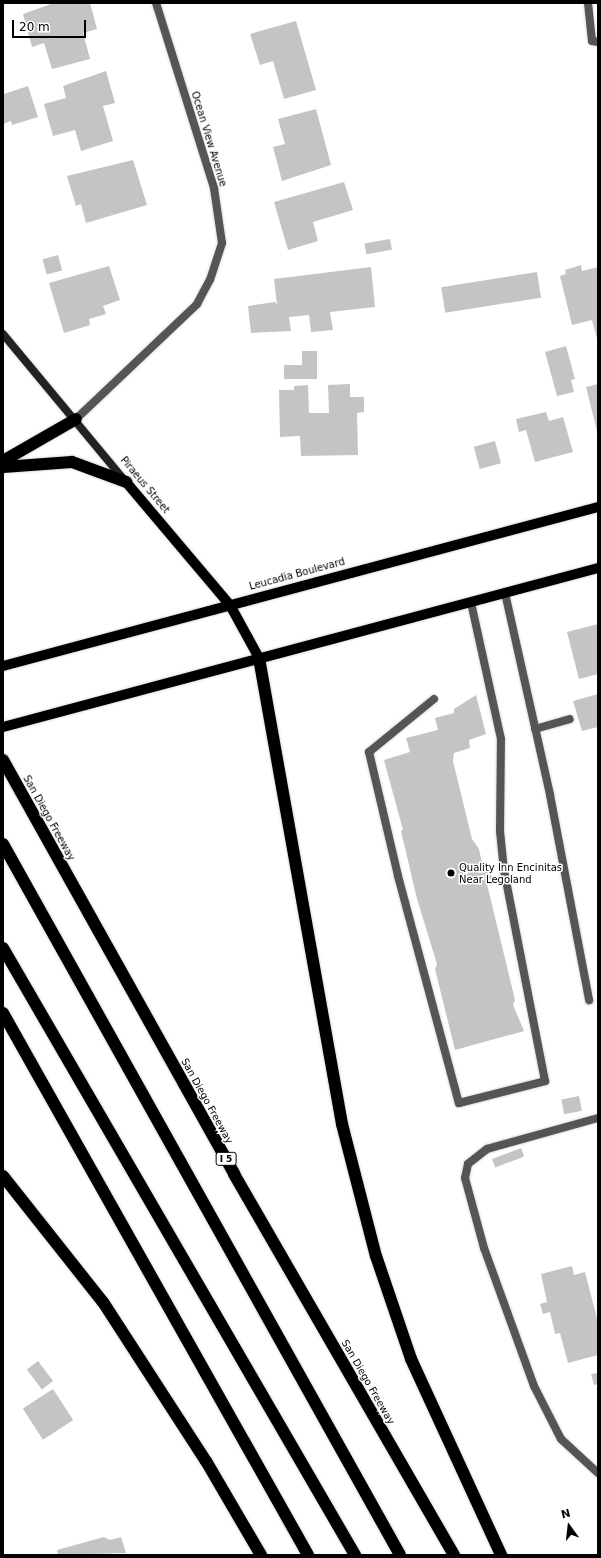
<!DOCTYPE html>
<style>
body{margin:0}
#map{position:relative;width:601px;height:1558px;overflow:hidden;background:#fff;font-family:"DejaVu Sans",sans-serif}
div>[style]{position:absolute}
.building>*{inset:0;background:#c4c4c4;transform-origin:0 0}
.roads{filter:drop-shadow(0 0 1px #dbdbdb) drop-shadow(0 0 1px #dbdbdb)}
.service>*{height:8px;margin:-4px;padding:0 4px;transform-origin:4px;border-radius:4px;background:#555}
.minor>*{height:8px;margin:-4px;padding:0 4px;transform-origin:4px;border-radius:4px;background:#555}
.secondary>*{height:8px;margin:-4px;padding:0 4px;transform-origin:4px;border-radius:4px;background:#222}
.primary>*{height:10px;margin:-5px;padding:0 5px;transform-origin:5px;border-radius:5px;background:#000}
.motorway>*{height:12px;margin:-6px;padding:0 6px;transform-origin:6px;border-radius:6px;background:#000}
.dots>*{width:11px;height:11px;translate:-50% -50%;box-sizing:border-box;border:2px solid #fff;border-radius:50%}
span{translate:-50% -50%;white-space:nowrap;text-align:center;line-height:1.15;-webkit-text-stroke:3px #fff;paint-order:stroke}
.shield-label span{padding:1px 3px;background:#fff;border:1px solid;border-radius:3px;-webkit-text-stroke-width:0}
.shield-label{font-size:9px;color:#000;font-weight:700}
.street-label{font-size:10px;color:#000}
.poi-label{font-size:10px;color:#000}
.left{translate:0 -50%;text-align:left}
.frame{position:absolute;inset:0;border:4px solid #000;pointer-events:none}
.north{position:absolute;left:549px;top:1506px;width:40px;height:40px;-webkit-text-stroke:3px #fff;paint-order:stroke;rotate:345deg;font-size:11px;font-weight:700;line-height:16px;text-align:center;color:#000}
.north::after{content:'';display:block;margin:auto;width:14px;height:18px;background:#000;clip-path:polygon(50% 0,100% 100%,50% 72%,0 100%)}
.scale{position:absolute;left:12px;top:20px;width:74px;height:18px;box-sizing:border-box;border:2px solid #000;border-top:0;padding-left:5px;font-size:12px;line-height:14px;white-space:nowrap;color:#000;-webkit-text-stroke:3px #fff;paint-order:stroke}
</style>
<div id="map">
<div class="building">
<div style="clip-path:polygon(54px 3px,90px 3px,97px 29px,83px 33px,90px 59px,52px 69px,44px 43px,32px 47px,23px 14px)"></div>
<div style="clip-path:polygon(296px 21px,316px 90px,284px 99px,273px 61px,260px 65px,250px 34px)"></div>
<div style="clip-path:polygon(106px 71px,115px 103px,103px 106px,113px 141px,81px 151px,75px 130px,53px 136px,44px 104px,66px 98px,63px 86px)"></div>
<div style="clip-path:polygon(28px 86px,38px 117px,12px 125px,11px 121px,3px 124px,4px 94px)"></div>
<div style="clip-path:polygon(316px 109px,331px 165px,282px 181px,273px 147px,285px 144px,278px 119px)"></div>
<div style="clip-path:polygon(133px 160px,147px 205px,86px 223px,81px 204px,76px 206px,67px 176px)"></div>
<div style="clip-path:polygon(344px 182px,353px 210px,313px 222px,318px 241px,288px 250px,274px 202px)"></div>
<div style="left:390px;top:239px;width:11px;height:26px;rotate:80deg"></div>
<div style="left:58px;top:255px;width:16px;height:16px;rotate:75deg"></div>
<div style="clip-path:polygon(581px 265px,582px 271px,598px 267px,598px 342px,592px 320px,572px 325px,560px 276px,566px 274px,565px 270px)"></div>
<div style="clip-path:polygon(109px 266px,120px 300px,103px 306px,106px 314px,89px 319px,90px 325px,64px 333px,49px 283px)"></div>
<div style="clip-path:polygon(371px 267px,375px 307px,330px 312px,333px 330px,311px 332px,309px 315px,289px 317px,291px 331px,251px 333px,248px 306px,275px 302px,277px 305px,274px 279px)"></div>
<div style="left:537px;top:272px;width:26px;height:97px;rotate:81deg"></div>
<div style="clip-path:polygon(566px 346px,575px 379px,571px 380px,574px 392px,557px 396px,545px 352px)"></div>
<div style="clip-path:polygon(302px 351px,317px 351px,317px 379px,284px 379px,284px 365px,302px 365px)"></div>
<div style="clip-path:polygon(350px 384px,350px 397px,364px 397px,364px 412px,357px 413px,358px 455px,301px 456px,300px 436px,280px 437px,279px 390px,294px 390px,294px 386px,308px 385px,309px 413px,329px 413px,328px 385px)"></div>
<div style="clip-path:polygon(598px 384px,598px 431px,597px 431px,586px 387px)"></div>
<div style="clip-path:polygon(546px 412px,549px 421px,563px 417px,573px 452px,535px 462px,526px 430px,519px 432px,516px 419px)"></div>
<div style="left:495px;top:441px;width:23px;height:22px;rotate:75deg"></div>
<div style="clip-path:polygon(598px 624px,598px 674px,579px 679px,567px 632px)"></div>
<div style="clip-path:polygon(598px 694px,598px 727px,582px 731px,573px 701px)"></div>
<div style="clip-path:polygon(476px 695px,486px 734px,469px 740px,470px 748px,454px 753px,453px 761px,472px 839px,479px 849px,483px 868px,489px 867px,492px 879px,486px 880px,515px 1000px,513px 1005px,524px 1031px,455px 1050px,435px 969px,437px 964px,417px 899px,401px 831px,403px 830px,384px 760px,410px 752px,406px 738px,438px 730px,435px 718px,454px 713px,454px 709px)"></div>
<div style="left:579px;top:1096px;width:15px;height:18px;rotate:79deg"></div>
<div style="left:521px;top:1148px;width:9px;height:31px;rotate:69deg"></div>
<div style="clip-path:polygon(572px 1266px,574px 1275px,585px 1272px,598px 1322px,598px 1355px,568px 1363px,560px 1333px,555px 1334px,550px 1312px,543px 1314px,540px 1304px,547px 1302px,541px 1274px)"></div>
<div style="left:38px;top:1361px;width:25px;height:14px;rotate:53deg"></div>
<div style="clip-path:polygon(598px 1373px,598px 1384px,594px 1385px,591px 1374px)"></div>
<div style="left:53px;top:1389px;width:37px;height:36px;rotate:57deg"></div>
<div style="clip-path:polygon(104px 1537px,110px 1540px,121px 1537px,126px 1553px,58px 1555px,57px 1550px)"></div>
</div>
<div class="roads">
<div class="service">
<div style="left:588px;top:3px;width:38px;rotate:84deg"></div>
<div style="left:592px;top:41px;width:6px;rotate:9deg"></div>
<div style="left:434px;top:699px;width:84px;rotate:140.8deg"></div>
<div style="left:369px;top:752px;width:127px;rotate:76.8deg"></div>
<div style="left:398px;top:876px;width:235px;rotate:75deg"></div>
<div style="left:459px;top:1103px;width:89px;rotate:-14.3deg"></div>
<div style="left:545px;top:1081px;width:214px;rotate:-101deg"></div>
<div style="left:504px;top:871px;width:40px;rotate:-95.7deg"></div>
<div style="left:500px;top:831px;width:92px;rotate:-89.4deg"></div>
<div style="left:501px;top:739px;width:140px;rotate:-102.4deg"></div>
<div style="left:535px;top:729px;width:36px;rotate:-16deg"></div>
<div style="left:598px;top:1118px;width:115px;rotate:164.4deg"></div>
<div style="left:487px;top:1149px;width:24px;rotate:142deg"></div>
<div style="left:468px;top:1164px;width:14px;rotate:102deg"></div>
<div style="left:465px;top:1178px;width:73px;rotate:74.8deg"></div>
<div style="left:484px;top:1248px;width:147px;rotate:70.1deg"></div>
<div style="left:534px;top:1386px;width:59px;rotate:63deg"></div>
<div style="left:561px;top:1439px;width:50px;rotate:42.6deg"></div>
</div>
<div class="minor">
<div style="left:76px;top:419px;width:167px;rotate:-43.5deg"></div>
<div style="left:197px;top:304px;width:27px;rotate:-62deg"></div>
<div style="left:210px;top:280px;width:39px;rotate:-72deg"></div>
<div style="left:222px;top:243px;width:56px;rotate:-98.3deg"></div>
<div style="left:214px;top:188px;width:194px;rotate:-107.4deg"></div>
<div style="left:505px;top:593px;width:207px;rotate:77.4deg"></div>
<div style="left:550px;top:795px;width:209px;rotate:79.2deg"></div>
</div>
<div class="secondary">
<div style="left:3px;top:334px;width:191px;rotate:50.3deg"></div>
</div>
<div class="primary">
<div style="left:126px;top:482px;width:161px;rotate:49.8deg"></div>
<div style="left:230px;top:605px;width:60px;rotate:61.3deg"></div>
<div style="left:3px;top:666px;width:616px;rotate:-14.96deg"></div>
<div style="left:3px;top:727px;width:616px;rotate:-14.96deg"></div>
</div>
<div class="motorway">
<div style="left:3px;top:461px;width:84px;rotate:-29.9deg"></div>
<div style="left:3px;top:467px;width:69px;rotate:-4.1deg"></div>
<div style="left:72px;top:462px;width:58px;rotate:20.3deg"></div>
<div style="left:259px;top:658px;width:473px;rotate:79.9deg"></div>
<div style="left:342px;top:1124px;width:136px;rotate:75.6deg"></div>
<div style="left:376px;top:1256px;width:109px;rotate:71.2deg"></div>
<div style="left:411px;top:1359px;width:216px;rotate:65.3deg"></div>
<div style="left:3px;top:760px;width:474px;rotate:60.8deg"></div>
<div style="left:234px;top:1174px;width:440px;rotate:60deg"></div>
<div style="left:3px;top:844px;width:814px;rotate:60.82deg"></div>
<div style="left:3px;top:948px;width:702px;rotate:59.89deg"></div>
<div style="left:3px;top:1013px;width:622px;rotate:60.63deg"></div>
<div style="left:3px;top:1176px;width:161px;rotate:51.6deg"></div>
<div style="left:103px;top:1302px;width:189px;rotate:57.1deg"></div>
<div style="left:206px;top:1461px;width:109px;rotate:59.7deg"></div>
</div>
</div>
<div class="dots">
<div style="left:451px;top:873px;background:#000"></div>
</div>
<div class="shield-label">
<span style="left:226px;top:1159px">I 5</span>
</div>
<div class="street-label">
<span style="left:209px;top:139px;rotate:73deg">Ocean View Avenue</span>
<span style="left:145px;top:485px;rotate:50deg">Piraeus Street</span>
<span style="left:297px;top:574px;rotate:-15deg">Leucadia Boulevard</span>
<span style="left:49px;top:818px;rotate:61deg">San Diego Freeway</span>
<span style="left:207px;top:1101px;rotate:61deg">San Diego Freeway</span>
<span style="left:368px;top:1382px;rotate:60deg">San Diego Freeway</span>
</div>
<div class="poi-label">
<span class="left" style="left:459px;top:873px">Quality Inn Encinitas<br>Near Legoland</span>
</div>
<div class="frame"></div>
<div class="north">N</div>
<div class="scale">20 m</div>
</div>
